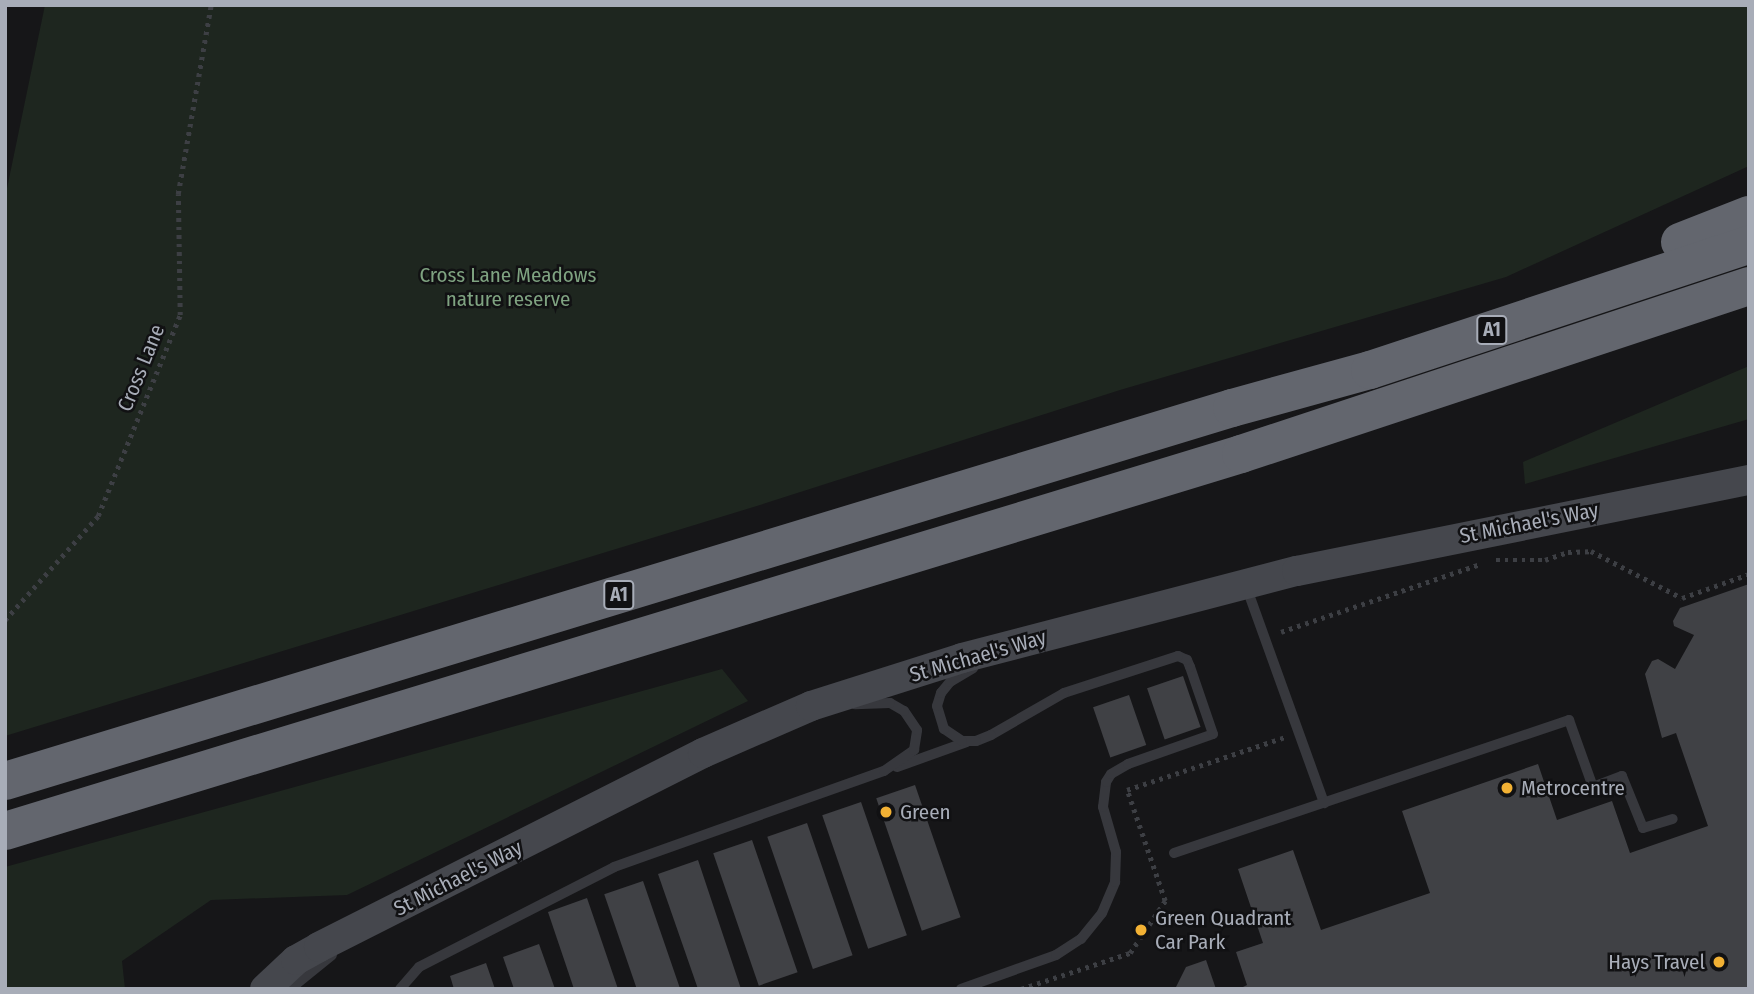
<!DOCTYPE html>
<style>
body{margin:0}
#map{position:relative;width:1754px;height:994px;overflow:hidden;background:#161618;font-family:"Fira Sans Condensed",sans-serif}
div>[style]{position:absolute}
.green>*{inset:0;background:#1e261f}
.building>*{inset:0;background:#404145;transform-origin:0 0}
.path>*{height:4.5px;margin-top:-2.25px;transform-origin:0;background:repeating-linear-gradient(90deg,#3d3f44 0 3.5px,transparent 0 8.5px)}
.lane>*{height:10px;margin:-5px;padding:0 5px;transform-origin:5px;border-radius:5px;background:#37383d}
.secondary>*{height:30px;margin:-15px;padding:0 15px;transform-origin:15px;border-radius:15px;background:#45474d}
.highway>*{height:38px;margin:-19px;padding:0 19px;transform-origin:19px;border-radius:19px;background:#63666e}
.dots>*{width:19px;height:19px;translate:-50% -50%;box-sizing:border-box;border:4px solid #111113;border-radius:50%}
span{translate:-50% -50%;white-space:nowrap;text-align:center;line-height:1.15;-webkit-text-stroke:5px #111113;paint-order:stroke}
.shield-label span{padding:2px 5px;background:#111113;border:2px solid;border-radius:5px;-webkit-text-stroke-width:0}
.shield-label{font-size:19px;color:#a8adb8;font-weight:700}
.park-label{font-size:21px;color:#7fa381}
.street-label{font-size:21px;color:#a8adb8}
.poi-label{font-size:21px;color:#a8adb8}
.left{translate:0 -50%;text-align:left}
.right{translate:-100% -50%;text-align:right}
.frame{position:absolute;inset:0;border:7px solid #a8adb8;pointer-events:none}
</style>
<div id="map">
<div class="green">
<div style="clip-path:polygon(45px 5px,1749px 5px,1749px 166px,1506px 277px,1120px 390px,760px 505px,5px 736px,5px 198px)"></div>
<div style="clip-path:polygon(1749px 366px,1749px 419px,1525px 484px,1523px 462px)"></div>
<div style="clip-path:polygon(722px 669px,748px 701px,347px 895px,211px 900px,122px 961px,125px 989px,5px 989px,5px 867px)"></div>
</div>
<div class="building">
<div style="clip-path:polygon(1749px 584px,1749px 989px,1239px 989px,1247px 985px,1236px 952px,1263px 943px,1238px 869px,1293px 850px,1321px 930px,1430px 893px,1402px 811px,1538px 764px,1557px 820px,1612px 801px,1630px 853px,1708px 826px,1676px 733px,1662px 738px,1645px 674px,1652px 661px,1658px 659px,1675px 669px,1694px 635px,1674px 626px,1673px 621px,1680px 608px)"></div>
<div style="left:1183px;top:676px;width:54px;height:38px;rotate:71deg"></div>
<div style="left:1129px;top:695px;width:53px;height:38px;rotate:71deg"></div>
<div style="left:915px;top:785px;width:140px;height:41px;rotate:71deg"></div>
<div style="left:861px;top:802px;width:141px;height:41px;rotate:71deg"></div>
<div style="left:807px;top:823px;width:140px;height:42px;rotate:71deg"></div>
<div style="left:752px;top:840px;width:140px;height:41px;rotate:71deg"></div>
<div style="clip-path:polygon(698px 860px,741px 989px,698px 989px,658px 874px)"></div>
<div style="left:643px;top:881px;width:114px;height:41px;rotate:71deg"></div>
<div style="clip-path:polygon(587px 898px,618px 989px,574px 989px,548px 912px)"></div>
<div style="clip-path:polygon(539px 944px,555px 989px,514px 989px,503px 957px)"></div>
<div style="clip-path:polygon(1206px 960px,1216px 989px,1175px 989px,1186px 967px)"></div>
<div style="clip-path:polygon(486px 963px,495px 989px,454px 989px,450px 976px)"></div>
</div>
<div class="path">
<div style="left:1496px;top:560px;width:49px"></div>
<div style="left:1545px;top:560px;width:24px;rotate:-19deg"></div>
<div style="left:1568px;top:552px;width:23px;rotate:-2deg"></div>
<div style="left:1591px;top:551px;width:102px;rotate:27.3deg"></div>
<div style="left:1682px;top:598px;width:71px;rotate:-19.7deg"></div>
<div style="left:5px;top:620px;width:140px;rotate:-48.2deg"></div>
<div style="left:98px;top:516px;width:217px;rotate:-67.8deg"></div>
<div style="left:180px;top:315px;width:121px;rotate:-90.9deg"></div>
<div style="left:178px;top:194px;width:192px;rotate:-80.1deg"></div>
<div style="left:1281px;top:632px;width:211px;rotate:-18.8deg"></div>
<div style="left:1021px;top:989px;width:115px;rotate:-18.3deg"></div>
<div style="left:1130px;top:953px;width:63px;rotate:-56.1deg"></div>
<div style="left:1165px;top:901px;width:117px;rotate:-108.9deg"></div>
<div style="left:1127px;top:790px;width:167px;rotate:-18.5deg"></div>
</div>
<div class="lane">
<div style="left:1246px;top:586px;width:231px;rotate:70.2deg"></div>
<div style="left:897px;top:767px;width:74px;rotate:-19.7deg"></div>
<div style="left:1174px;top:853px;width:417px;rotate:-18.6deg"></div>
<div style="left:1569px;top:720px;width:71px;rotate:70.3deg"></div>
<div style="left:1593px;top:787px;width:31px;rotate:-21deg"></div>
<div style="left:1622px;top:776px;width:56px;rotate:68deg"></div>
<div style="left:1643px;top:828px;width:31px;rotate:-17deg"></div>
<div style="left:290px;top:989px;width:54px;rotate:-39deg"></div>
<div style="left:400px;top:989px;width:29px;rotate:-49deg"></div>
<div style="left:419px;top:967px;width:219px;rotate:-27.1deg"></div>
<div style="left:614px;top:867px;width:287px;rotate:-19.6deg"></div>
<div style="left:884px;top:771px;width:37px;rotate:-35deg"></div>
<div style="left:914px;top:750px;width:20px;rotate:-81deg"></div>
<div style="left:917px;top:730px;width:23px;rotate:-124deg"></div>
<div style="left:904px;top:711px;width:16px;rotate:-150deg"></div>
<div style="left:890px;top:703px;width:35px;rotate:178deg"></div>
<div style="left:961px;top:989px;width:101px;rotate:-19.7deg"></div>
<div style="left:1056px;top:955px;width:30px;rotate:-33deg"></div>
<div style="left:1081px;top:939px;width:33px;rotate:-51deg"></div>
<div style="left:1102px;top:913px;width:34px;rotate:-67deg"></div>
<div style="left:1115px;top:882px;width:30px;rotate:-88deg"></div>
<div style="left:1116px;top:852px;width:47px;rotate:-106.1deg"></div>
<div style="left:1103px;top:807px;width:25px;rotate:-83deg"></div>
<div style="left:1106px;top:782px;width:9px;rotate:-58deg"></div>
<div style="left:1111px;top:774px;width:20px;rotate:-30deg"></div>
<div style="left:1128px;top:764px;width:90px;rotate:-19.4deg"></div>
<div style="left:1213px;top:734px;width:71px;rotate:-108.9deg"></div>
<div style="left:1190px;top:667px;width:8px;rotate:-113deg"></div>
<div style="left:1187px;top:660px;width:10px;rotate:-156deg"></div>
<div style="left:1178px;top:656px;width:120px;rotate:162deg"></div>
<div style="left:1064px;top:693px;width:84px;rotate:150.1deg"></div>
<div style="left:991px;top:735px;width:16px;rotate:158deg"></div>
<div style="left:976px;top:741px;width:14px;rotate:180deg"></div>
<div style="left:962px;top:741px;width:22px;rotate:-146deg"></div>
<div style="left:944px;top:729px;width:24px;rotate:-107deg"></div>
<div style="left:937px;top:706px;width:14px;rotate:-73deg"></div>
<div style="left:941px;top:693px;width:14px;rotate:-51deg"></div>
<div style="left:950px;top:682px;width:27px;rotate:-31deg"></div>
</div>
<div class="secondary">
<div style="left:265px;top:989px;width:42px;rotate:-43.1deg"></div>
<div style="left:296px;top:960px;width:26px;rotate:-29deg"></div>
<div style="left:319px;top:947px;width:430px;rotate:-26.8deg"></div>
<div style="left:703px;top:753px;width:118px;rotate:-23.5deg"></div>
<div style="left:811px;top:706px;width:158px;rotate:-17.6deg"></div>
<div style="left:962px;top:658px;width:346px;rotate:-14.6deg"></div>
<div style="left:1297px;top:571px;width:461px;rotate:-11.4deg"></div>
</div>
<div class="highway">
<div style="left:1680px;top:242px;width:74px;rotate:-21.4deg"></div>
<div style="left:5px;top:781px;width:1282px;rotate:-16.91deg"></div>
<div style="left:1232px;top:408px;width:143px;rotate:-15.4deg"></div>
<div style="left:1370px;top:370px;width:399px;rotate:-18.3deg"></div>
<div style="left:5px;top:831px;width:1292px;rotate:-16.96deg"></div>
<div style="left:1241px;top:454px;width:535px;rotate:-18.3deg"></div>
</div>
<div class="dots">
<div style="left:1507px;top:788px;background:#f2b134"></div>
<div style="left:886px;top:812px;background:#f2b134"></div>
<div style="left:1141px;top:930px;background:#f2b134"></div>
<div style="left:1719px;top:962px;background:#f2b134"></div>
</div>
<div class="shield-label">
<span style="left:1492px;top:330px">A1</span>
<span style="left:619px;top:595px">A1</span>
</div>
<div class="park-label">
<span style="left:508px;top:287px">Cross Lane Meadows<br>nature reserve</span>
</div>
<div class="street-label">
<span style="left:141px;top:368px;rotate:-68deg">Cross Lane</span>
<span style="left:1529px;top:523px;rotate:-11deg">St Michael's Way</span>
<span style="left:978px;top:656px;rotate:-16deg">St Michael's Way</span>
<span style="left:458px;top:878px;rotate:-27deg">St Michael's Way</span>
</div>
<div class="poi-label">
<span class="left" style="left:1521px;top:788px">Metrocentre</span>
<span class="left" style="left:900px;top:812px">Green</span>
<span class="left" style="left:1155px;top:930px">Green Quadrant<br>Car Park</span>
<span class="right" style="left:1705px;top:962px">Hays Travel</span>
</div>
<div class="frame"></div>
</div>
